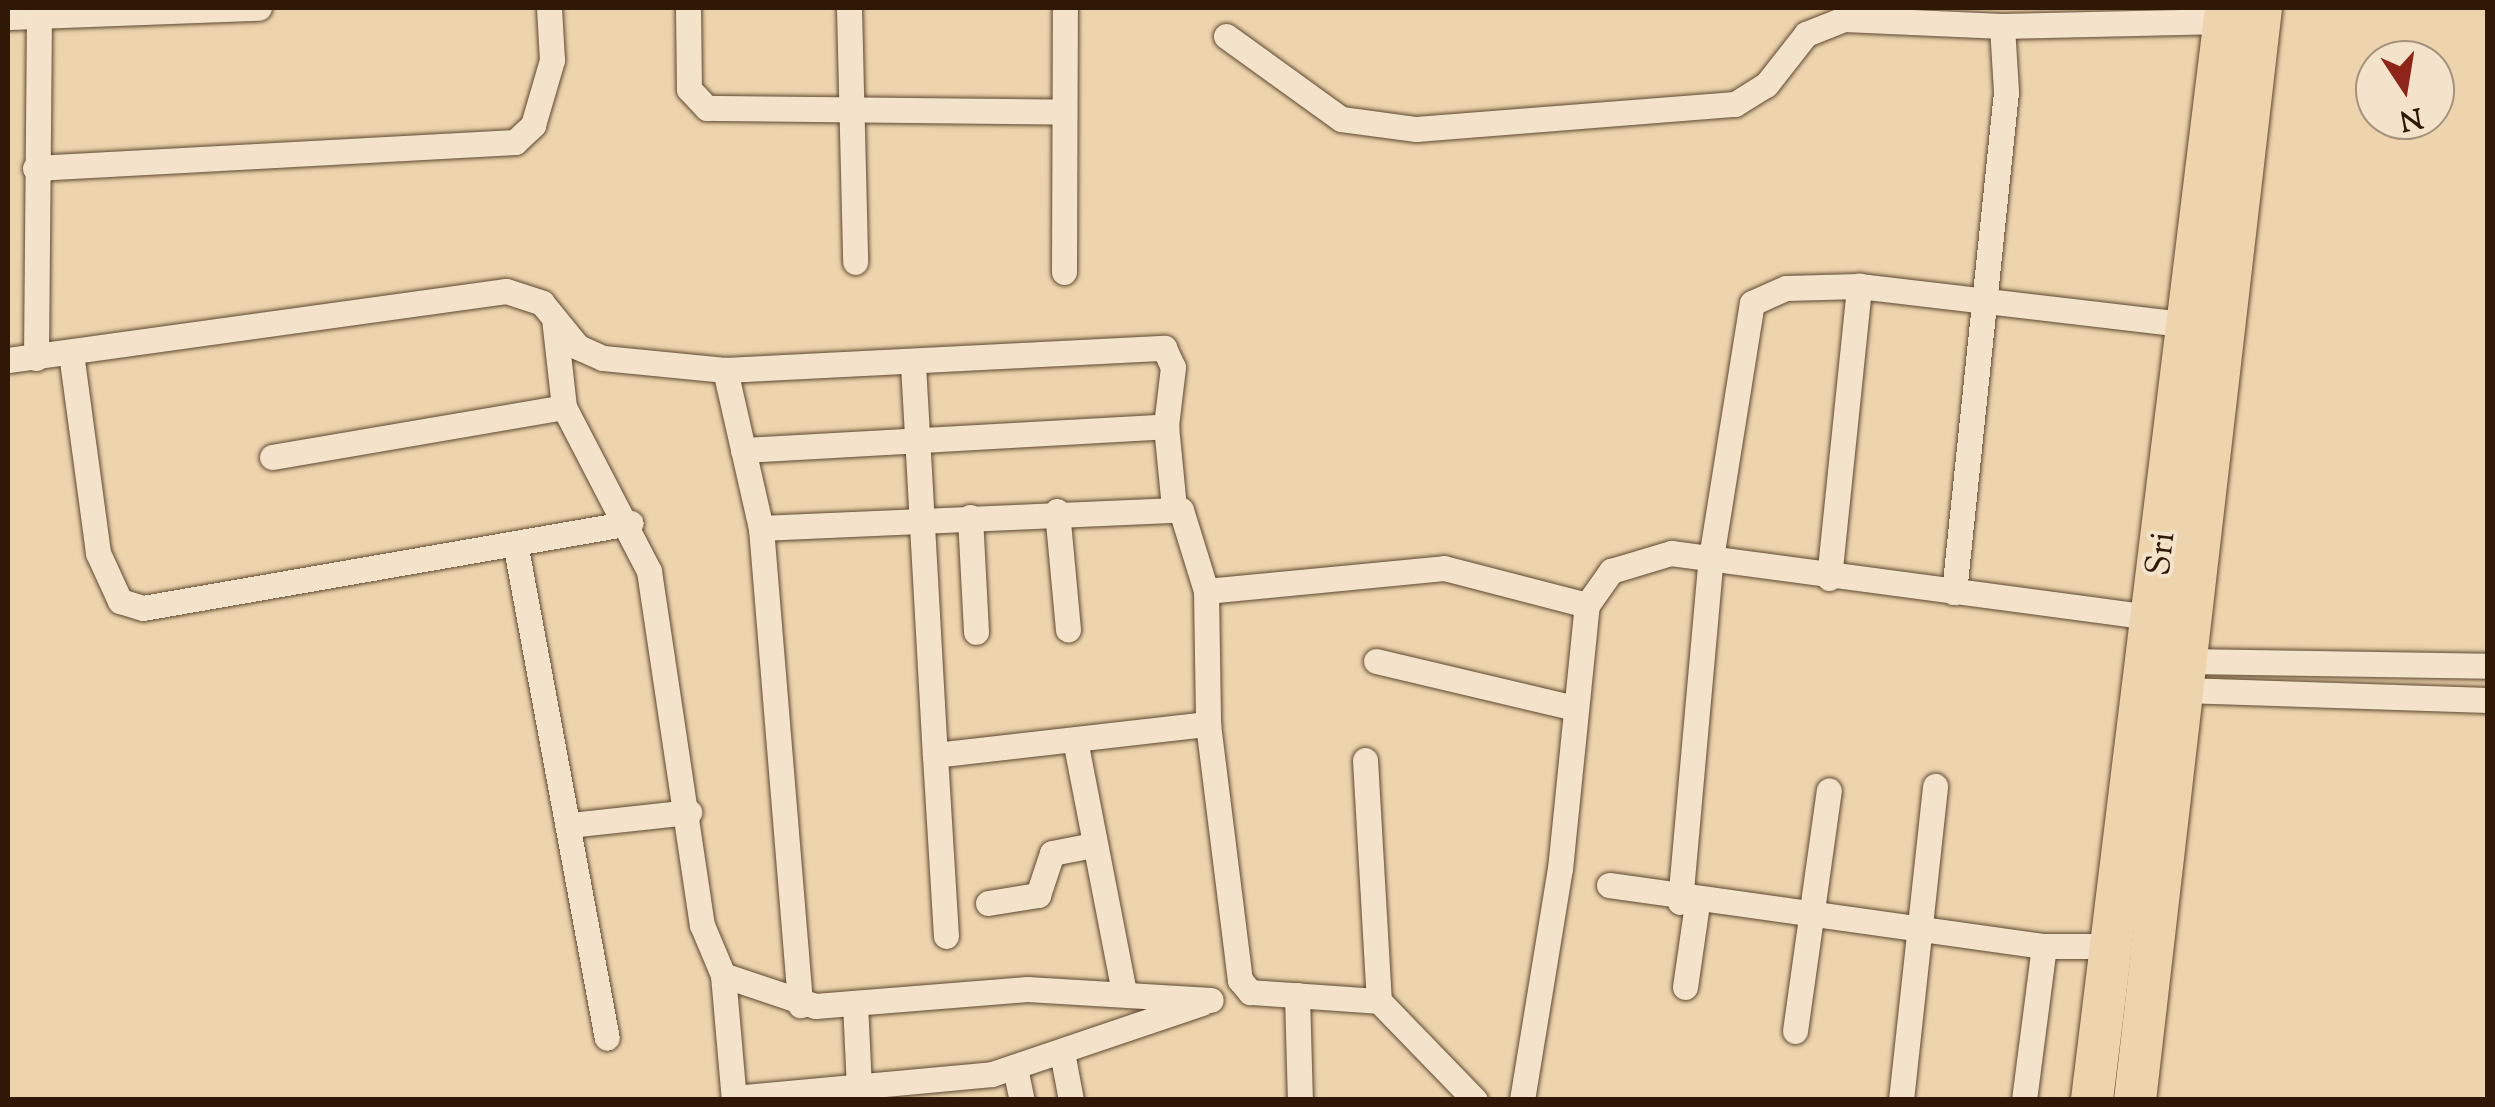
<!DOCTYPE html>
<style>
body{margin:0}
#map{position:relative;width:2495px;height:1107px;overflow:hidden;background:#edd4ad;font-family:"Sorts Mill Goudy",serif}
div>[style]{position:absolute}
.roads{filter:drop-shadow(0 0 2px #5e4830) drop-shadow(0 0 2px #5e4830)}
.minor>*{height:25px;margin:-12.5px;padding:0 12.5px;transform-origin:12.5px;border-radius:12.5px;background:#f3e3ca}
.trunk>*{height:42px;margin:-21px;padding:0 21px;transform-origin:21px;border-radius:21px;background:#edd4ad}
span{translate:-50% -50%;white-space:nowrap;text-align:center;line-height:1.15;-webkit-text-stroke:8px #f3e3ca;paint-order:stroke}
.street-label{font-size:35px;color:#2f1906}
.frame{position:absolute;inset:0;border:10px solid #2f1906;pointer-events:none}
.north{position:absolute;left:2355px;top:40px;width:100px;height:100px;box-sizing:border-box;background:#f3e3ca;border:2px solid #a5927c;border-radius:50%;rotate:168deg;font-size:28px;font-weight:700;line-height:40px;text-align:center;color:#2f1906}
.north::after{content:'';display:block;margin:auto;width:35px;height:45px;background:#8f2418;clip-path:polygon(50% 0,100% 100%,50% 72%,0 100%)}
</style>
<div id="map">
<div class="roads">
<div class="minor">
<div style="left:688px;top:8px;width:81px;rotate:89.3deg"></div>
<div style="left:689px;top:89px;width:26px;rotate:47deg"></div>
<div style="left:707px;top:108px;width:357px;rotate:0.6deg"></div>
<div style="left:849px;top:8px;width:254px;rotate:88.6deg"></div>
<div style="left:8px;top:17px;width:251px;rotate:-2.1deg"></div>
<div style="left:2002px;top:26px;width:222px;rotate:-1.3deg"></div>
<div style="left:1226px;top:36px;width:142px;rotate:35.8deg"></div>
<div style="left:1341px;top:119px;width:76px;rotate:7.6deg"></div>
<div style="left:1416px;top:129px;width:320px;rotate:-4.5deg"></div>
<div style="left:1735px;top:104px;width:36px;rotate:-32deg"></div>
<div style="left:1766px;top:85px;width:65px;rotate:-51.9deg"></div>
<div style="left:1806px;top:34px;width:41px;rotate:-21.5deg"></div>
<div style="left:1844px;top:19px;width:158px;rotate:2.5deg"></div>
<div style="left:2002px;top:26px;width:66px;rotate:86.5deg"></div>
<div style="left:2006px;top:92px;width:503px;rotate:95.94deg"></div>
<div style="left:35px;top:168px;width:481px;rotate:-3.1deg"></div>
<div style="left:515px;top:142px;width:25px;rotate:-43deg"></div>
<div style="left:533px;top:125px;width:68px;rotate:-73.7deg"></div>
<div style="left:552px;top:60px;width:52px;rotate:-93.3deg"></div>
<div style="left:1064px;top:272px;width:264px;rotate:-89.8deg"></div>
<div style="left:554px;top:318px;width:90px;rotate:83.6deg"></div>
<div style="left:564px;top:407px;width:185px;rotate:62.6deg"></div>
<div style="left:649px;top:571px;width:358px;rotate:81.5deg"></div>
<div style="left:702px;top:925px;width:54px;rotate:67.2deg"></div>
<div style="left:723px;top:975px;width:97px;rotate:18.6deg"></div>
<div style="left:815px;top:1006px;width:213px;rotate:-4.6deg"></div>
<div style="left:1027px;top:989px;width:184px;rotate:3.4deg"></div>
<div style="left:71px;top:353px;width:202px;rotate:82.3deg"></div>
<div style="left:98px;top:553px;width:53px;rotate:65.4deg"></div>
<div style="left:120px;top:601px;width:24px;rotate:17deg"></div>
<div style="left:143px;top:608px;width:495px;rotate:-9.9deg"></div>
<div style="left:36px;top:358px;width:350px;rotate:-89.5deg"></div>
<div style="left:8px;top:360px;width:503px;rotate:-7.89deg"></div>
<div style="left:506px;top:291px;width:38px;rotate:18deg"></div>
<div style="left:542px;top:303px;width:57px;rotate:50.7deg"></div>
<div style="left:578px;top:347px;width:27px;rotate:24deg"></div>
<div style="left:603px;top:358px;width:123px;rotate:5.6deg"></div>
<div style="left:725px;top:370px;width:162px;rotate:77.2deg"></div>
<div style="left:761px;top:528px;width:420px;rotate:-2.5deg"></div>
<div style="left:1181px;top:510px;width:85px;rotate:72.8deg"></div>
<div style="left:1206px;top:591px;width:133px;rotate:89.1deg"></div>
<div style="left:1208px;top:724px;width:258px;rotate:82.9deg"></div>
<div style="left:1240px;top:980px;width:16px;rotate:50deg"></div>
<div style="left:1250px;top:992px;width:129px;rotate:4deg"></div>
<div style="left:1379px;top:1001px;width:138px;rotate:45.9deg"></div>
<div style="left:913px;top:364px;width:392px;rotate:86.8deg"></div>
<div style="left:725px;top:370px;width:440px;rotate:-2.9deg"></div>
<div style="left:1164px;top:348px;width:21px;rotate:65deg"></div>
<div style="left:1173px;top:367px;width:59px;rotate:96.8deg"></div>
<div style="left:1166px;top:426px;width:81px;rotate:84.4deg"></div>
<div style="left:743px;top:450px;width:424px;rotate:-3.2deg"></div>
<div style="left:272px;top:457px;width:296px;rotate:-9.7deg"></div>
<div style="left:1057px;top:511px;width:119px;rotate:84.7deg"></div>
<div style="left:970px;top:517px;width:115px;rotate:87deg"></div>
<div style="left:761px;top:528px;width:479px;rotate:85.3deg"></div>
<div style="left:516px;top:548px;width:498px;rotate:79.5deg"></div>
<div style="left:1829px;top:578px;width:294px;rotate:-84.1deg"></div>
<div style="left:1206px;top:591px;width:239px;rotate:-5.5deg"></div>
<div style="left:1444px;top:568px;width:148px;rotate:14.5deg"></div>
<div style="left:1376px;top:661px;width:200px;rotate:13.3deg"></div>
<div style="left:2186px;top:661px;width:302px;rotate:0.9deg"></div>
<div style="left:2183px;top:690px;width:305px;rotate:1.9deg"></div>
<div style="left:1075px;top:740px;width:258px;rotate:79deg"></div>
<div style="left:1365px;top:760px;width:241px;rotate:86.7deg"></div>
<div style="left:570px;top:825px;width:120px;rotate:-6.2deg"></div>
<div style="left:1609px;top:885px;width:439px;rotate:8deg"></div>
<div style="left:2044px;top:946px;width:73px"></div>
<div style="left:1680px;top:902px;width:345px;rotate:-84.9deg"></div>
<div style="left:1711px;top:558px;width:258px;rotate:-80.9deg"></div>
<div style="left:1752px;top:303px;width:37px;rotate:-24deg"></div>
<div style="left:1786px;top:288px;width:73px;rotate:-1.6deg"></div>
<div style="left:1859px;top:286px;width:332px;rotate:6.7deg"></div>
<div style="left:988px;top:903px;width:51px;rotate:-9.1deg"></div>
<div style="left:1038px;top:895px;width:44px;rotate:-71.6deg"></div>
<div style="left:1052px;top:853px;width:42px;rotate:-11deg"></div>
<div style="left:946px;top:936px;width:181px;rotate:-93.5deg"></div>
<div style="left:935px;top:755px;width:275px;rotate:-6.5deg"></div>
<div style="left:723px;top:975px;width:125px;rotate:85deg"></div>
<div style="left:1685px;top:987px;width:84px;rotate:-81.8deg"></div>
<div style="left:1297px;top:995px;width:105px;rotate:88.4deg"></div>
<div style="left:855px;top:1003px;width:86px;rotate:87.3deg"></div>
<div style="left:1795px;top:1031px;width:243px;rotate:-82deg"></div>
<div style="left:1062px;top:1052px;width:49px;rotate:79.4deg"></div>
<div style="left:1015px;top:1068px;width:33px;rotate:78deg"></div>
<div style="left:734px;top:1098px;width:259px;rotate:-5.3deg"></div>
<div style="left:992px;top:1074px;width:222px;rotate:-18.7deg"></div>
<div style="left:1522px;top:1100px;width:234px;rotate:-80.7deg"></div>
<div style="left:1560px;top:869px;width:265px;rotate:-84.2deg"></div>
<div style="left:1587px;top:605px;width:42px;rotate:-54.8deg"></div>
<div style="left:1611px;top:571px;width:63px;rotate:-16.7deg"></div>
<div style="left:1671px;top:553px;width:488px;rotate:7.6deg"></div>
<div style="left:1901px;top:1100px;width:316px;rotate:-83.8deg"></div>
<div style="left:2024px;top:1100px;width:155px;rotate:-82.6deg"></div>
</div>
<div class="trunk">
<div style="left:2092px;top:1100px;width:1100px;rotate:-83deg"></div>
<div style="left:2135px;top:1100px;width:1099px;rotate:-83.42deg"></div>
</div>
</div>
<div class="street-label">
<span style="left:2163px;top:554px;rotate:-83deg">Sri</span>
</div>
<div class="frame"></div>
<div class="north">N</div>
</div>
